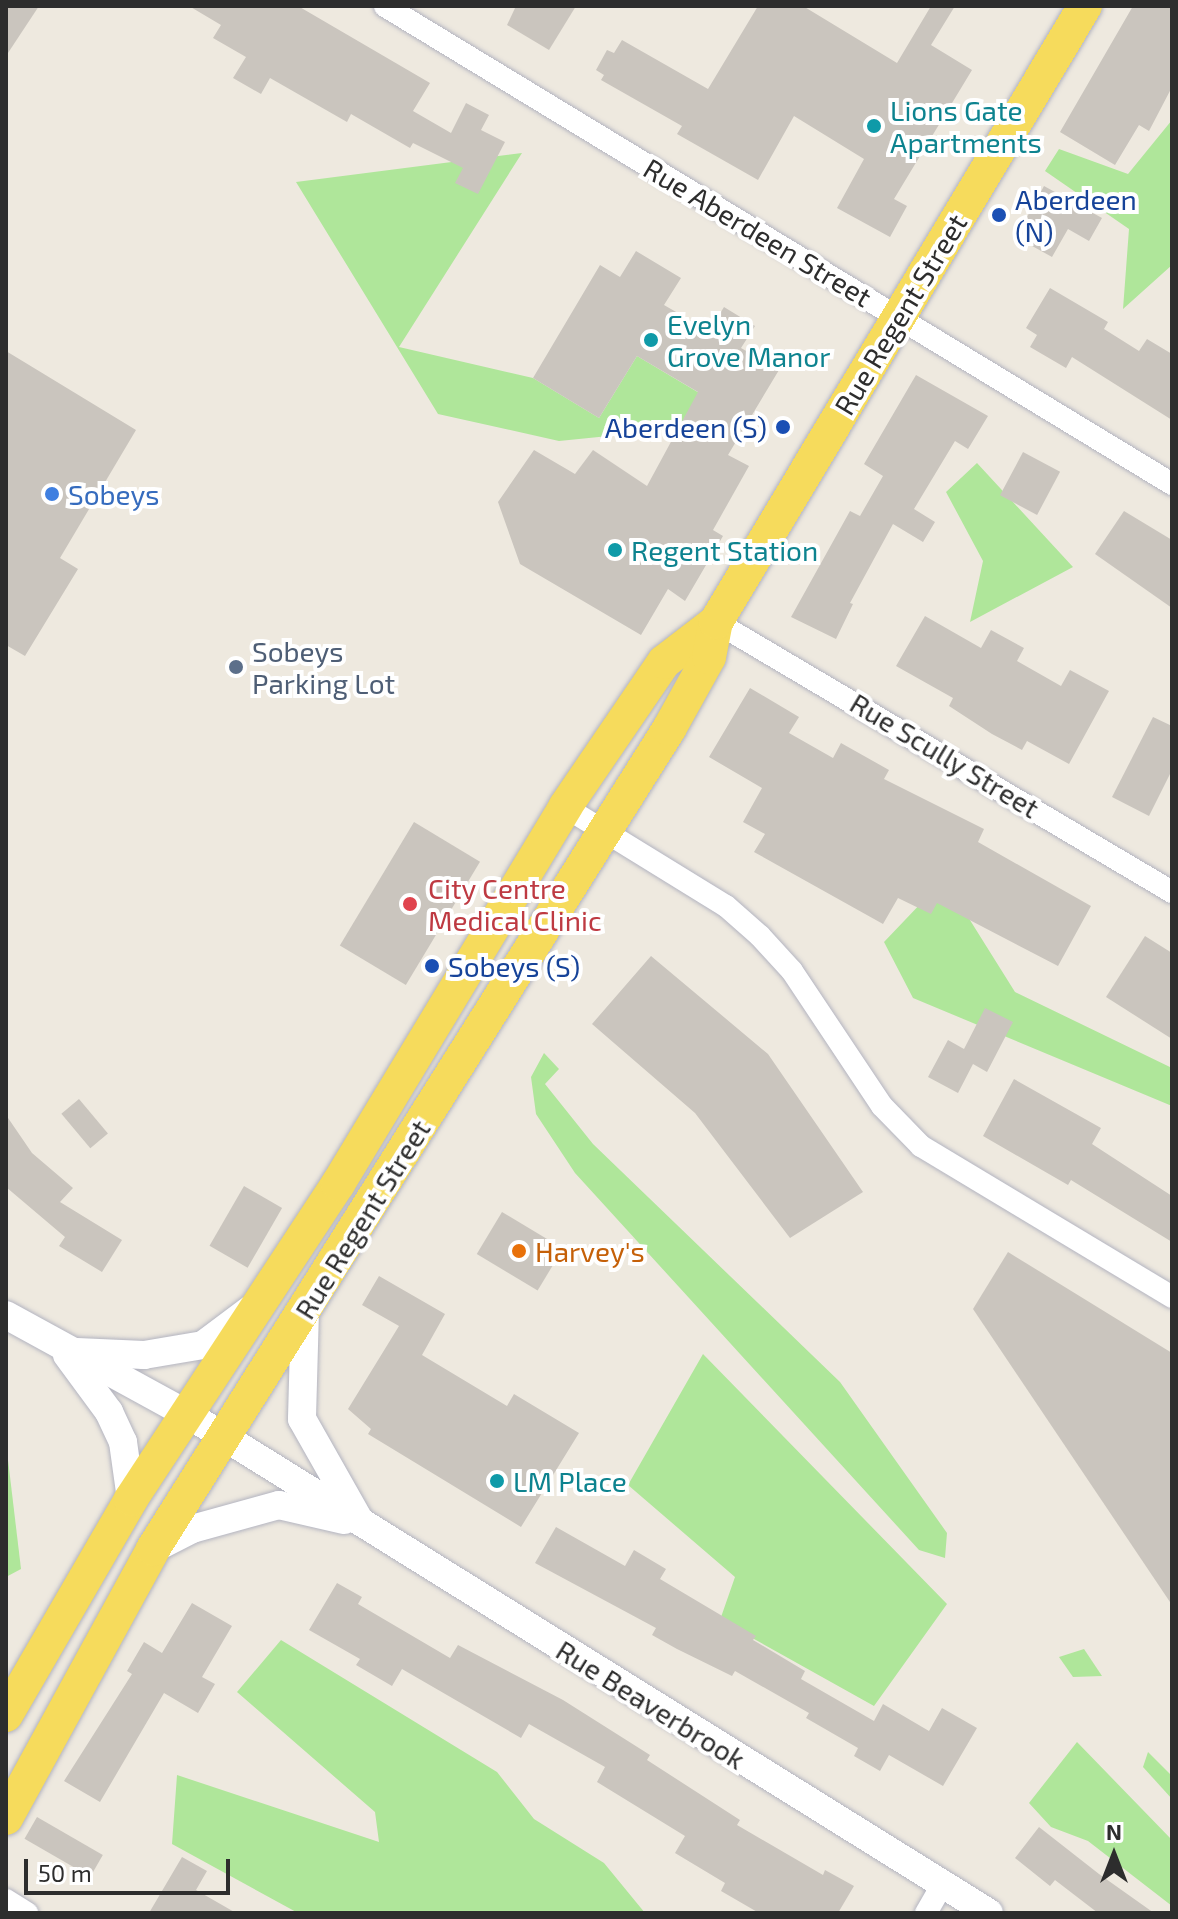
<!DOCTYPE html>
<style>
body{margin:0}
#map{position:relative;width:1178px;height:1919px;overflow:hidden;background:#eee9df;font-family:"Exo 2",sans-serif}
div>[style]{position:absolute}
.green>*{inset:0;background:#afe69a}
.building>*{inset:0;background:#cac5be;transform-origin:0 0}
.roads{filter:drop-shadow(0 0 2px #b3b4c0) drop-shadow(0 0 2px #b3b4c0)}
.minor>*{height:22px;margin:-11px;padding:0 11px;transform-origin:11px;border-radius:11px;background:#fff}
.tertiary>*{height:28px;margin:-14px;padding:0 14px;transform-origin:14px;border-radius:14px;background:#fff}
.primary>*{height:34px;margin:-17px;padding:0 17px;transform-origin:17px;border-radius:17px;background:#f6db5c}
.dots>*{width:22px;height:22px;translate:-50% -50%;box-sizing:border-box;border:4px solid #fff;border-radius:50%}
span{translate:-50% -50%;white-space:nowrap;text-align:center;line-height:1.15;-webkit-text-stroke:8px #fff;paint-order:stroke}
.culture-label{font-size:28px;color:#0d838f}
.left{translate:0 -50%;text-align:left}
.transit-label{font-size:28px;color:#164399}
.right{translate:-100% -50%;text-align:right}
.street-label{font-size:28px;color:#2d2d2d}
.shop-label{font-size:28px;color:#366cbe}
.service-label{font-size:28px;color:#4e5e75}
.health-label{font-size:28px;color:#be3a42}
.food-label{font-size:28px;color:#c56008}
.frame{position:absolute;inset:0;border:8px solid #2d2d2d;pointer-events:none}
.north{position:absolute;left:1074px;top:1815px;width:80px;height:80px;-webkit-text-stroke:6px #fff;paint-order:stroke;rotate:0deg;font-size:22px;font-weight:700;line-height:32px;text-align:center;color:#2d2d2d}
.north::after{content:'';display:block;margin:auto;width:28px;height:36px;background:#2d2d2d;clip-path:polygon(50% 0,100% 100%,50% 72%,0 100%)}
.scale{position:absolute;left:24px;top:1859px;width:206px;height:36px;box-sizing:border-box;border:4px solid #2d2d2d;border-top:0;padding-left:10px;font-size:24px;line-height:28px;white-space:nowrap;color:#2d2d2d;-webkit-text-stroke:6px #fff;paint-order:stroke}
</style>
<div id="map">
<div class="green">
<div style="clip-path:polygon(1172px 120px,1172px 265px,1123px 309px,1129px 229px,1045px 171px,1059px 149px,1128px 174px)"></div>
<div style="clip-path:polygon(522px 153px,399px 347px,533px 378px,599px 418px,637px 356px,748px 422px,559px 441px,438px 414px,296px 182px)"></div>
<div style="clip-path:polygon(977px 463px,1073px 567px,970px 622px,983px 561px,946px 492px)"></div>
<div style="clip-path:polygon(925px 899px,958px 901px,1015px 992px,1172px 1068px,1172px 1106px,913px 998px,884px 942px)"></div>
<div style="clip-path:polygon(544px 1053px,559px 1069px,545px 1084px,593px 1144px,840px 1382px,947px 1533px,945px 1558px,919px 1550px,575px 1173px,536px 1114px,531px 1077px)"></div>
<div style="clip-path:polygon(703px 1354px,947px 1604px,874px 1706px,720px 1620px,735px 1577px,628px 1485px)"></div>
<div style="clip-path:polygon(6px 1443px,21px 1569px,6px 1577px)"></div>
<div style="clip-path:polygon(281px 1640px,497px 1772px,534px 1819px,604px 1863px,645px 1913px,298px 1913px,172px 1844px,177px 1775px,379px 1842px,375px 1812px,237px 1692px)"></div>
<div style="clip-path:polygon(1084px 1649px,1102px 1676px,1073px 1677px,1059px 1657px)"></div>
<div style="clip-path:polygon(1077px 1742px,1172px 1840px,1172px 1906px,1088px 1841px,1051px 1827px,1029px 1803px)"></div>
<div style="clip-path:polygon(1148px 1752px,1172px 1776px,1172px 1799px,1143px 1767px)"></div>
</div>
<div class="building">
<div style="clip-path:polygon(6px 6px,39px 6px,6px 56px)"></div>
<div style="clip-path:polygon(189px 6px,298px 6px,430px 83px,413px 111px,451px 133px,466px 103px,489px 115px,481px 130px,505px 142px,478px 194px,455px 183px,463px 168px,413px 143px,410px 148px,351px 114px,347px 122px,270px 78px,261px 94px,233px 78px,246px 57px,213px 38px,221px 25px)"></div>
<div style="clip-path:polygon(516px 6px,576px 6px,549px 50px,507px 25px)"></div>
<div style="clip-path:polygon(758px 6px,803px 6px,897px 63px,931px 6px,955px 6px,931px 45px,972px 70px,894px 199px,907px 206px,890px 237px,837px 208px,864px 159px,794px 116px,758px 180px,677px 134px,682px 126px,601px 80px,604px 75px,596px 70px,607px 50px,614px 53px,622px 40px,708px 89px)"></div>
<div style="clip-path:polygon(1133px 6px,1172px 6px,1172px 87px,1149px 131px,1139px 125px,1115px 165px,1060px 132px)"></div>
<div style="clip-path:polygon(1044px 186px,1102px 218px,1089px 241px,1068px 229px,1052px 257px,1016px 237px)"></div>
<div style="clip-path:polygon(636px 251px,681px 278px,664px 305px,709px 331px,724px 307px,755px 326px,741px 348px,779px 370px,728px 455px,749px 466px,713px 530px,723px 536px,685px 601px,668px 589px,641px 635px,520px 564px,498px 502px,534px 450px,575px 474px,593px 450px,647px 486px,698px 392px,637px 356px,599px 418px,533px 378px,600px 265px,620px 277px)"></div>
<div style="clip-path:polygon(1050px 288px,1108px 322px,1104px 329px,1139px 351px,1147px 339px,1172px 354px,1172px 420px,1072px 357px,1066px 368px,1030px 347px,1037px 335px,1026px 328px)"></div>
<div style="clip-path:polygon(6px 351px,136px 430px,60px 558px,78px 569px,25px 656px,6px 645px)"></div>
<div style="clip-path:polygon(916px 375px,988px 416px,968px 449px,955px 441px,914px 509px,935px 522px,923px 542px,893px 524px,850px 603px,853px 604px,836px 639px,791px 617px,850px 511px,860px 516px,883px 476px,864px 464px)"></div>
<div style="left:1023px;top:452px;width:42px;height:49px;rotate:28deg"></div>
<div style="clip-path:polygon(1124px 511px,1172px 540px,1172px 608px,1095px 554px)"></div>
<div style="clip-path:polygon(925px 616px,981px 648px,991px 630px,1024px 648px,1017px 661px,1061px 686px,1070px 670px,1109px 691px,1069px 764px,1027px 741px,1022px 750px,992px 734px,949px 706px,953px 698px,896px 666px)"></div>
<div style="clip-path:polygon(750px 688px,799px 717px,789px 733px,833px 758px,841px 743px,889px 770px,884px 779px,984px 829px,978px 842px,1091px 906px,1058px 966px,937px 903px,931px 914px,898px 898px,883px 924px,754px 852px,765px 834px,743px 822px,762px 788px,709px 757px)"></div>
<div style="clip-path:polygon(1153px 717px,1172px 726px,1172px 770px,1149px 816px,1112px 797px)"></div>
<div style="left:414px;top:822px;width:77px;height:144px;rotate:31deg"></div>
<div style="clip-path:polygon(1145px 936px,1172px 953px,1172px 1039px,1106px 997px)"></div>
<div style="clip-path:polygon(651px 956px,768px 1054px,863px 1192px,790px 1238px,695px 1113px,592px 1024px)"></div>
<div style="clip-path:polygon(985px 1008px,1013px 1022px,987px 1072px,973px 1064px,958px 1093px,928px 1077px,948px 1040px,964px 1049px)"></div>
<div style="clip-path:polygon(1014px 1079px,1101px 1128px,1092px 1144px,1172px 1196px,1172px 1242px,1071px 1180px,1068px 1185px,983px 1136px)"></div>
<div style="left:79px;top:1099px;width:45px;height:23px;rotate:50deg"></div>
<div style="clip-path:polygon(6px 1115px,32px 1153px,73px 1188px,60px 1202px,122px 1240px,102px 1272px,59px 1246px,65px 1237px,6px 1187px)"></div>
<div style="left:244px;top:1186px;width:44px;height:69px;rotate:30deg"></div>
<div style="left:502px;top:1212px;width:71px;height:49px;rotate:31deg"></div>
<div style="clip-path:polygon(1008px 1252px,1172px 1353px,1172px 1605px,973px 1309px)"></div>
<div style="clip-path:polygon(379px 1276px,445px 1314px,422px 1355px,507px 1406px,514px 1394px,579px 1433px,521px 1527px,368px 1434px,371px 1429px,348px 1409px,399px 1326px,362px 1305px)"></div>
<div style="clip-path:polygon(556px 1527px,625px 1566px,634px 1550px,666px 1569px,660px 1579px,756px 1636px,753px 1640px,805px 1671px,801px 1679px,874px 1721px,883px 1704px,929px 1731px,942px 1708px,977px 1728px,943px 1786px,889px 1755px,880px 1771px,854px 1756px,858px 1748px,806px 1718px,809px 1713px,735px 1671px,732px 1676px,677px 1649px,652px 1635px,656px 1628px,535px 1563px)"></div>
<div style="clip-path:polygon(337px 1583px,362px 1597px,358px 1604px,450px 1658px,458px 1645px,563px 1700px,650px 1755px,647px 1760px,740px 1820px,737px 1825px,823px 1875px,825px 1870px,854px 1886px,838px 1913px,759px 1913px,721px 1891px,725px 1883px,675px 1853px,685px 1836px,597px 1782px,605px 1767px,529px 1724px,521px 1738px,402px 1669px,392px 1686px,356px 1665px,360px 1659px,309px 1630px)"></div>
<div style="clip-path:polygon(192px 1603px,232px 1626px,202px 1677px,215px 1684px,198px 1713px,164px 1693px,100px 1802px,64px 1781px,132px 1674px,127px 1671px,144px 1642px,162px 1653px)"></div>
<div style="left:37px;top:1817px;width:76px;height:25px;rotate:30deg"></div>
<div style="clip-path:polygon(1039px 1827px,1099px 1874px,1154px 1913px,1098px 1913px,1055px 1880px,1050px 1886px,1015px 1858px)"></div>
<div style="clip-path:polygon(182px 1857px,207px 1871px,196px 1890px,236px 1913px,149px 1913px)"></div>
</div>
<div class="roads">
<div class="minor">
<div style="left:385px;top:6px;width:921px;rotate:31.27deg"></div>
<div style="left:716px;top:622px;width:530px;rotate:30.63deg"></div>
<div style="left:565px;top:807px;width:189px;rotate:31.6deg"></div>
<div style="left:726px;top:906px;width:45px;rotate:41.4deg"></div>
<div style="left:760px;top:936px;width:47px;rotate:47.6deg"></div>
<div style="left:792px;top:971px;width:162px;rotate:56.3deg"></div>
<div style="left:882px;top:1106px;width:56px;rotate:45.7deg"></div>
<div style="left:921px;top:1146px;width:293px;rotate:31deg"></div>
<div style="left:6px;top:1900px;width:25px;rotate:32deg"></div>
<div style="left:926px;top:1913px;width:36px;rotate:-60deg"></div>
</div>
<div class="tertiary">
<div style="left:305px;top:1310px;width:109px;rotate:91.6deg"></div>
<div style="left:302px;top:1419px;width:114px;rotate:60.5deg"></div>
<div style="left:6px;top:1315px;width:209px;rotate:28.7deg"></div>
<div style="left:189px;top:1415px;width:942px;rotate:31.9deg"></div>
<div style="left:77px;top:1352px;width:67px;rotate:2.6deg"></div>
<div style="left:144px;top:1355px;width:60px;rotate:-9.6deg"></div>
<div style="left:203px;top:1345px;width:60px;rotate:-36.9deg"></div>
<div style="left:67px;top:1355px;width:71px;rotate:53.6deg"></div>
<div style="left:109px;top:1412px;width:33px;rotate:65deg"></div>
<div style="left:123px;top:1442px;width:58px;rotate:82deg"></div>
<div style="left:153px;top:1549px;width:44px;rotate:-27.1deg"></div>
<div style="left:192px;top:1529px;width:90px;rotate:-15.4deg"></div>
<div style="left:279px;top:1505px;width:67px;rotate:13deg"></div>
</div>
<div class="primary">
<div style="left:6px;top:1715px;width:250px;rotate:-59.9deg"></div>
<div style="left:131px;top:1499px;width:377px;rotate:-56.7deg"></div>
<div style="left:338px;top:1184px;width:440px;rotate:-58.9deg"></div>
<div style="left:565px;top:807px;width:176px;rotate:-55.7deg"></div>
<div style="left:664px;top:662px;width:66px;rotate:-37.6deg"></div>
<div style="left:6px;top:1818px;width:307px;rotate:-61.3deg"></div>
<div style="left:153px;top:1549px;width:969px;rotate:-57.82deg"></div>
<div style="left:669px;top:729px;width:82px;rotate:-60.9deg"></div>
<div style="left:709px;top:657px;width:36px;rotate:-79deg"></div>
<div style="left:716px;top:622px;width:718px;rotate:-59.08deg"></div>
</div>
</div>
<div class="dots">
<div style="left:874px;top:126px;background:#0f9aa8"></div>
<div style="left:999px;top:215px;background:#1a4fb4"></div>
<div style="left:651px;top:340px;background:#0f9aa8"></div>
<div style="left:783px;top:427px;background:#1a4fb4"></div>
<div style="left:52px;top:494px;background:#3f7fe0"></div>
<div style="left:615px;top:550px;background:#0f9aa8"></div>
<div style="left:236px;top:667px;background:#5c6f8a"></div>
<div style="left:410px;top:904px;background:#e0444e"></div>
<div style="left:432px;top:966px;background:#1a4fb4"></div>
<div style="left:519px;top:1251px;background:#e8710a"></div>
<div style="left:497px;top:1481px;background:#0f9aa8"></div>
</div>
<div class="culture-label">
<span class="left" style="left:890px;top:126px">Lions Gate<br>Apartments</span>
<span class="left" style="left:667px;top:340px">Evelyn<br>Grove Manor</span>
<span class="left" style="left:631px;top:550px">Regent Station</span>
<span class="left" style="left:513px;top:1481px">LM Place</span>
</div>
<div class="transit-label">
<span class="left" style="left:1015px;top:215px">Aberdeen<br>(N)</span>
<span class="right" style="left:767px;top:427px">Aberdeen (S)</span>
<span class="left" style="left:448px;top:966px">Sobeys (S)</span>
</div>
<div class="street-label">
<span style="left:758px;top:232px;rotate:31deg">Rue Aberdeen Street</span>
<span style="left:900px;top:314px;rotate:-59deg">Rue Regent Street</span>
<span style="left:945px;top:755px;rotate:31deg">Rue Scully Street</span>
<span style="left:362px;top:1219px;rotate:-58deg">Rue Regent Street</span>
<span style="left:651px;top:1704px;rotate:32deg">Rue Beaverbrook</span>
</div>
<div class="shop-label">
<span class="left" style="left:68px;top:494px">Sobeys</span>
</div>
<div class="service-label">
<span class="left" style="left:252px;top:667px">Sobeys<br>Parking Lot</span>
</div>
<div class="health-label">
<span class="left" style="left:428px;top:904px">City Centre<br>Medical Clinic</span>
</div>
<div class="food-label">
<span class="left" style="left:535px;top:1251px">Harvey's</span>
</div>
<div class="frame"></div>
<div class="north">N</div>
<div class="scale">50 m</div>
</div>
